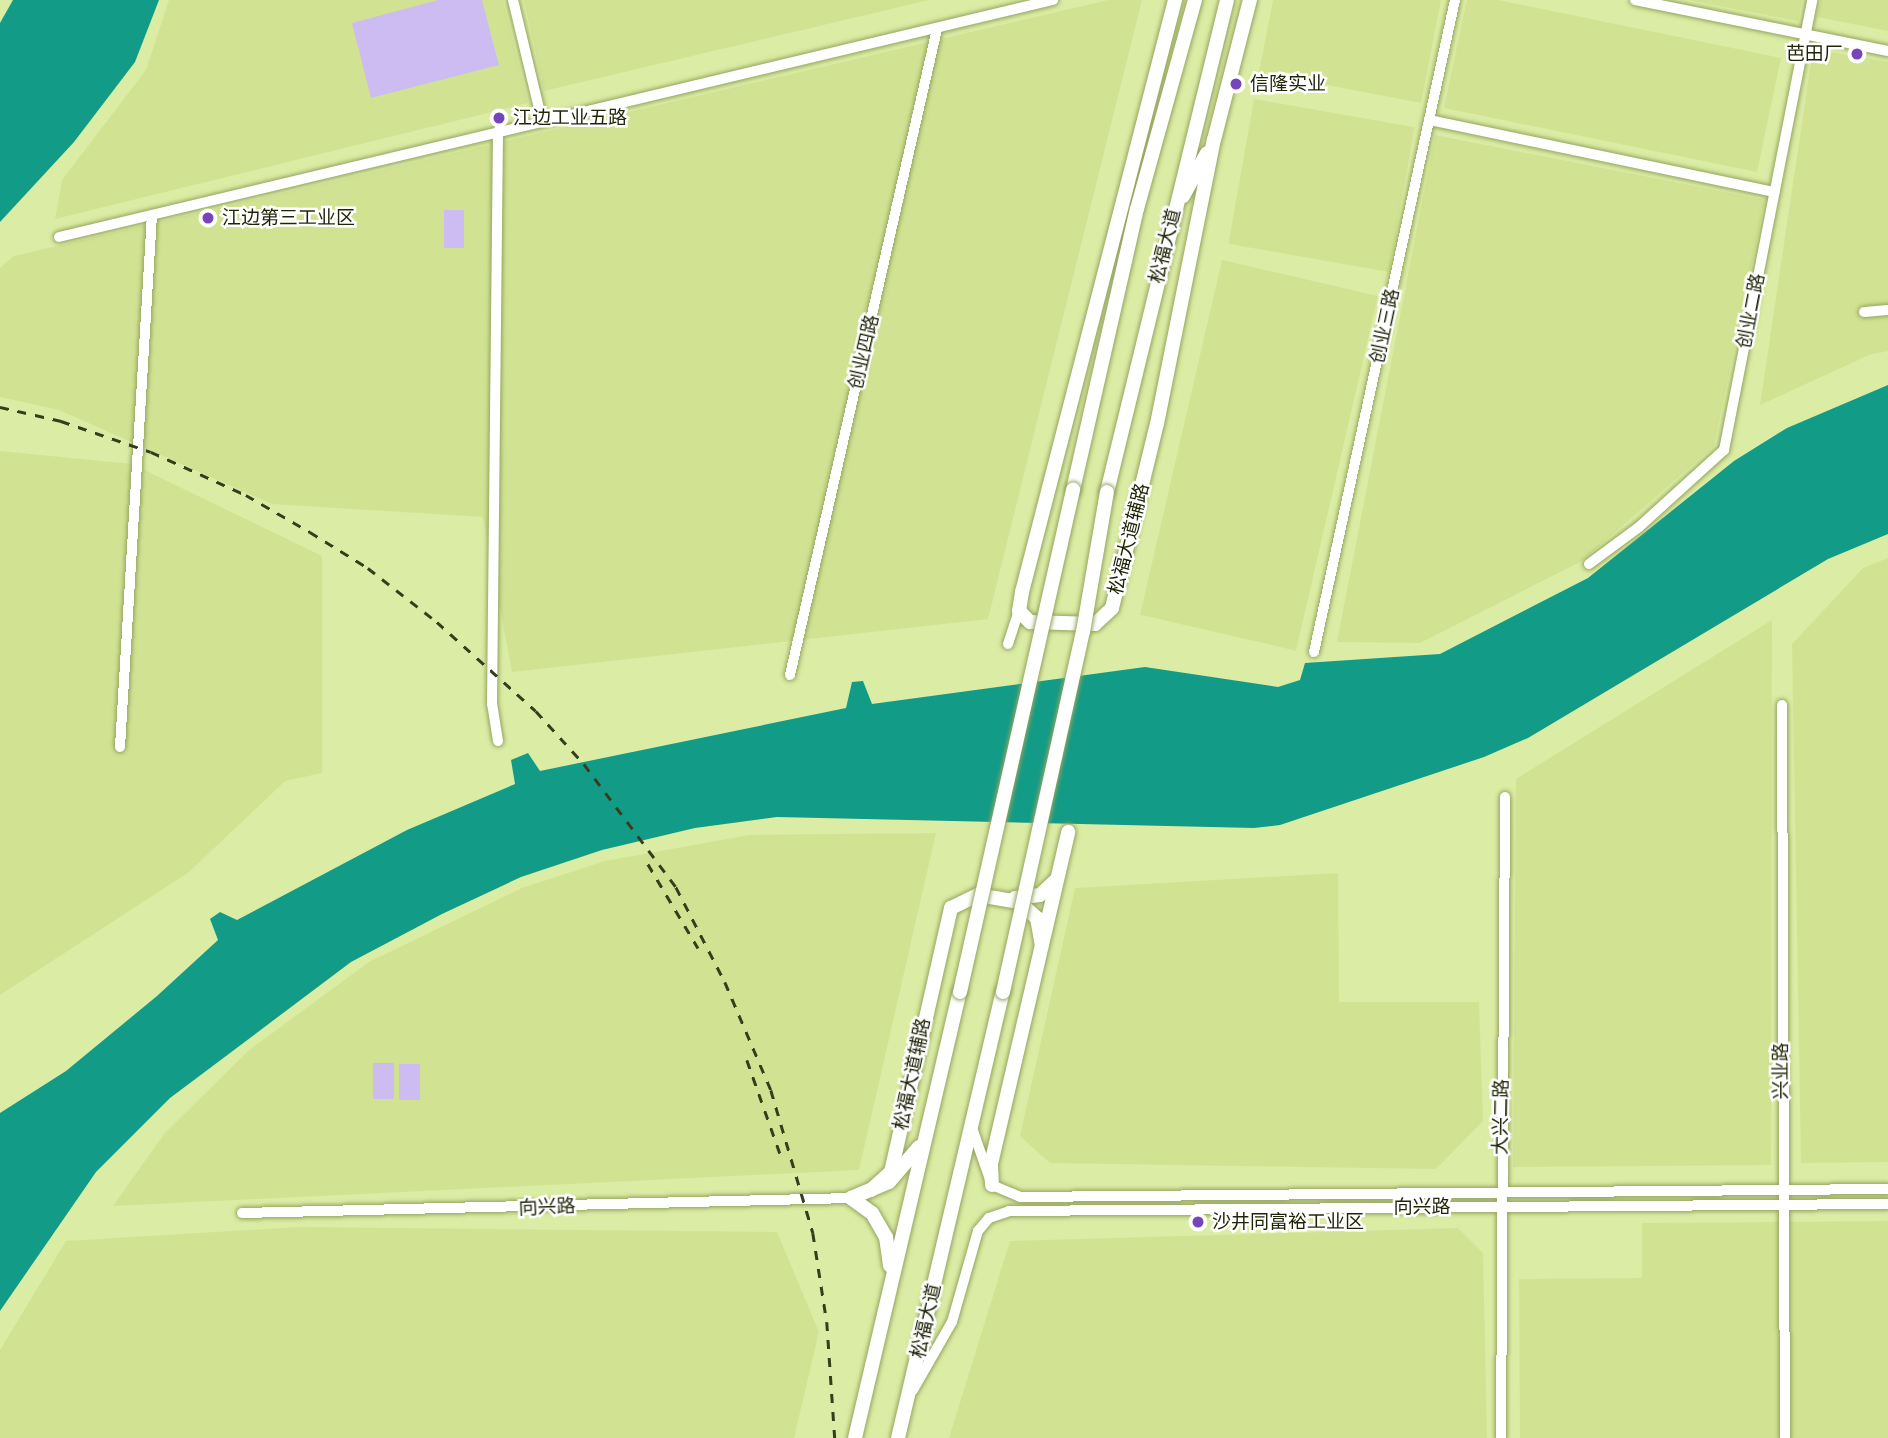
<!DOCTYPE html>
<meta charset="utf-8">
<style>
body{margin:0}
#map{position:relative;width:1888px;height:1438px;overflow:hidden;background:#dbeca4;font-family:"PT Sans","Noto Sans SC",sans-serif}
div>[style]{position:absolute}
.built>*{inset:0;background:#d1e393;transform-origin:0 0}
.green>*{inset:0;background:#cdbcf2;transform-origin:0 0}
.water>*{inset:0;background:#129b87}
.roads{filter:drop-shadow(0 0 2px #95a55f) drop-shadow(0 0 2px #95a55f)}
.minor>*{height:10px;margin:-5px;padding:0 5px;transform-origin:5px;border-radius:5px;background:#fff}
.major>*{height:14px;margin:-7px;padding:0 7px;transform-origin:7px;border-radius:7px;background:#fff}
.rail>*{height:2.5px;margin-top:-1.25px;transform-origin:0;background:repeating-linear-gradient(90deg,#373d1b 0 9px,transparent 0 18px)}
.bridges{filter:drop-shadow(0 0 2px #95a55f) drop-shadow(0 0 2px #95a55f)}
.major-bridge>*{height:14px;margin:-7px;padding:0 7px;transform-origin:7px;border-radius:7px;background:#fff}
.dots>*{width:19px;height:19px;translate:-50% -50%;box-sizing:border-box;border:4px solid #fff;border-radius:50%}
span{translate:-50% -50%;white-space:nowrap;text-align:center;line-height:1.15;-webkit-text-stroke:5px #fff;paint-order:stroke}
.poi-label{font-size:19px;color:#1f2407}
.right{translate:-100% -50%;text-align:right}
.left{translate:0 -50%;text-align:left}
.street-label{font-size:19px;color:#1f2407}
</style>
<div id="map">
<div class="built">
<div style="clip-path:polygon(169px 0,503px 0,528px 103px,55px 219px,62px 180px,146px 70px)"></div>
<div style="clip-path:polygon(524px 0,929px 0,544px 91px)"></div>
<div style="clip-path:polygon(1108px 0,1142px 0,988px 619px,512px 672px,483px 517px,272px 504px,59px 410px,0 397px,0 268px,14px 256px)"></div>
<div style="clip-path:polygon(1273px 0,1441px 0,1421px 103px,1259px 72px)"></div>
<div style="clip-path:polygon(1467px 0,1498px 0,1781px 58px,1757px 172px,1444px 108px)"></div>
<div style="clip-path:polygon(1689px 0,1802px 0,1798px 21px)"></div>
<div style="clip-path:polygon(1821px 0,1888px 0,1888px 31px,1817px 17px)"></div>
<div style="clip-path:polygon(1813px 49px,1888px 62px,1888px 351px,1869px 355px,1760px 405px)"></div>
<div style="left:1254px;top:99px;width:163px;height:147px;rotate:10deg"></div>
<div style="clip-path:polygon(1435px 135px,1765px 200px,1714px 446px,1582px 561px,1420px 643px,1337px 642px)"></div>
<div style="left:1222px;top:260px;width:160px;height:364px;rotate:13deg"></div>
<div style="clip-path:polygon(0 451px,132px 464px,322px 556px,322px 773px,285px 781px,189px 872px,0 995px)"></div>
<div style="clip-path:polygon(1888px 558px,1888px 1162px,1801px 1163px,1792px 644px,1863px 568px)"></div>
<div style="clip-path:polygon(1772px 620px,1771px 1165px,1513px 1167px,1516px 779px)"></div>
<div style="clip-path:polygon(936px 833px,859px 1170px,113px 1206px,164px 1134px,248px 1051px,369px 962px,522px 888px,605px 861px,749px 835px)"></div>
<div style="clip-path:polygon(1338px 873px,1339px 1002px,1479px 1002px,1483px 1121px,1436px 1169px,1050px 1163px,1020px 1136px,1075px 888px)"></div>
<div style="clip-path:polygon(1888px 1221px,1888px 1438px,1520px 1438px,1519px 1279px,1642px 1278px,1642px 1223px)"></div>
<div style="clip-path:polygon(298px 1227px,777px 1232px,819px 1332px,794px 1438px,0 1438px,0 1350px,66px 1241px)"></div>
<div style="clip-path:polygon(1458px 1228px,1483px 1253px,1487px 1438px,949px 1438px,1010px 1241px)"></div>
</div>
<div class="green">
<div style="clip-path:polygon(438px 0,482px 0,499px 65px,371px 98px,352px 23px)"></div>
<div style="left:444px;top:210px;width:20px;height:38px"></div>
<div style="left:373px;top:1063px;width:21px;height:36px"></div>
<div style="left:399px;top:1064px;width:21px;height:36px"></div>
</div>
<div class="water">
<div style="clip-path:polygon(13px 0,159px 0,135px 62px,74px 142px,0 222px,0 23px)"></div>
<div style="clip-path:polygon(1888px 385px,1888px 534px,1828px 559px,1528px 738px,1484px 757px,1280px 825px,1254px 828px,777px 817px,695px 828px,602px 850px,521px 877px,442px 914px,351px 962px,170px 1098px,96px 1172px,0 1311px,0 1113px,66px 1071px,157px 996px,218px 940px,210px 919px,220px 912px,237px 920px,407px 830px,515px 784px,511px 760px,528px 753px,540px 771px,846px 708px,852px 682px,863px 681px,872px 704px,1145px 667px,1278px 687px,1300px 680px,1305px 663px,1440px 654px,1588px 578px,1734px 461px,1787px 428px)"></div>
</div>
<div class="roads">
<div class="minor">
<div style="left:513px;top:0;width:124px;rotate:76.5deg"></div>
<div style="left:1635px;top:0;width:258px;rotate:11.4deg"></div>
<div style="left:1429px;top:120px;width:353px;rotate:11.8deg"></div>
<div style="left:59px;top:237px;width:1022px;rotate:-13.41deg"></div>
<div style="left:1864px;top:312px;width:24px;rotate:-5deg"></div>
<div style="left:1589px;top:564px;width:62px;rotate:-36.5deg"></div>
<div style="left:1639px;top:527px;width:115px;rotate:-42.2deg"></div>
<div style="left:1724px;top:450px;width:459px;rotate:-78.9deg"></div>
<div style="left:1008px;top:644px;width:35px;rotate:-72deg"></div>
<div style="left:1314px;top:652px;width:667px;rotate:-77.8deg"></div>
<div style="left:790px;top:675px;width:663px;rotate:-77.18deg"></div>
<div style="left:1782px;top:705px;width:733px;rotate:89.77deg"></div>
<div style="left:498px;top:741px;width:37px;rotate:-99deg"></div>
<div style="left:492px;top:704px;width:573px;rotate:-89.4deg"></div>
<div style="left:120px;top:747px;width:533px;rotate:-86.56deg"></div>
<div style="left:972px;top:1128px;width:60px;rotate:70.7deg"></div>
<div style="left:992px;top:1185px;width:30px;rotate:23deg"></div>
<div style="left:1020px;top:1197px;width:868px;rotate:-0.53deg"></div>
<div style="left:242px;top:1213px;width:609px;rotate:-1.41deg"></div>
<div style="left:913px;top:1390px;width:78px;rotate:-60.2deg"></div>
<div style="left:952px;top:1322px;width:95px;rotate:-74.1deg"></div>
<div style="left:978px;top:1231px;width:17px;rotate:-50deg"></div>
<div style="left:989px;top:1218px;width:21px;rotate:-19deg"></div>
<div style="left:1009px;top:1211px;width:879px;rotate:-0.46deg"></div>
<div style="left:1501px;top:1438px;width:641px;rotate:-89.64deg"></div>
</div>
<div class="major">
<div style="left:1175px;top:0;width:611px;rotate:104.49deg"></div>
<div style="left:1022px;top:592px;width:19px;rotate:99deg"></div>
<div style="left:1019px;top:611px;width:16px;rotate:45deg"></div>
<div style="left:1030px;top:622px;width:65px;rotate:1.8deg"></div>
<div style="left:1095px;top:624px;width:23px;rotate:-43deg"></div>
<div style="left:1112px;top:608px;width:189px;rotate:-76.3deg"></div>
<div style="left:1157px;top:424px;width:290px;rotate:-78.7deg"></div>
<div style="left:1214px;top:140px;width:145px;rotate:-75.6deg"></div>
<div style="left:1183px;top:196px;width:49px;rotate:-60.8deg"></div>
<div style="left:1073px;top:490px;width:288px;rotate:-77.2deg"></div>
<div style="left:1137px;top:209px;width:217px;rotate:-74.5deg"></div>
<div style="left:1107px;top:492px;width:506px;rotate:-76.29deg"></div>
<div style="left:1015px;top:898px;width:25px;rotate:-7deg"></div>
<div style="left:1040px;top:895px;width:23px;rotate:-43deg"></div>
<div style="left:992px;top:1185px;width:21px;rotate:-93deg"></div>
<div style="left:991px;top:1164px;width:341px;rotate:-76.9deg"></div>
<div style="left:871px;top:1190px;width:27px;rotate:-42deg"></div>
<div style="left:891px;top:1172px;width:271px;rotate:-77.2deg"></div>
<div style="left:951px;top:908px;width:30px;rotate:-26deg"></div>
<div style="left:978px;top:895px;width:42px;rotate:9.7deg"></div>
<div style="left:1019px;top:902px;width:24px;rotate:42deg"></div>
<div style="left:1037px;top:918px;width:27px;rotate:80deg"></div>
<div style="left:851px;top:1198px;width:41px;rotate:-22.8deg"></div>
<div style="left:889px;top:1182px;width:46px;rotate:-49.4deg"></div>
<div style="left:851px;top:1198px;width:26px;rotate:36deg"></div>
<div style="left:872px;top:1213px;width:28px;rotate:60deg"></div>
<div style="left:886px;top:1237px;width:29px;rotate:82deg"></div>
<div style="left:855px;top:1438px;width:458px;rotate:-76.8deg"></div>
<div style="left:898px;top:1438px;width:458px;rotate:-76.8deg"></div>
</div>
</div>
<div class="rail">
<div style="left:0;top:407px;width:63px;rotate:12.9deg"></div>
<div style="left:61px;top:421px;width:95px;rotate:19deg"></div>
<div style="left:151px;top:452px;width:104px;rotate:24.4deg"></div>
<div style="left:246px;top:495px;width:74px;rotate:30deg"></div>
<div style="left:310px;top:532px;width:68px;rotate:31.8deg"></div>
<div style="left:368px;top:568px;width:88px;rotate:38deg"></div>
<div style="left:437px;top:622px;width:133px;rotate:42deg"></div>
<div style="left:536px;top:711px;width:72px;rotate:47.8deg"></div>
<div style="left:584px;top:764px;width:154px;rotate:53.2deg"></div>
<div style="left:676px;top:887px;width:107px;rotate:62.7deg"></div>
<div style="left:725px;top:982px;width:117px;rotate:66.9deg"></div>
<div style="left:771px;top:1090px;width:149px;rotate:73.6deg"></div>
<div style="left:813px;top:1233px;width:90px;rotate:81.1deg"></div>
<div style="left:827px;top:1322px;width:116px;rotate:86.1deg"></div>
<div style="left:648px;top:864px;width:98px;rotate:59.2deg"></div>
<div style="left:747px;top:1060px;width:99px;rotate:70.5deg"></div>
</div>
<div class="bridges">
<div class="major-bridge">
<div style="left:960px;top:992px;width:515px;rotate:-77.31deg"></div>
<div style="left:1003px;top:992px;width:369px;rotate:-77.5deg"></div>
<div style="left:1083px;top:632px;width:142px;rotate:-80.3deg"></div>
</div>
</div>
<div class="dots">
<div style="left:1857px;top:54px;background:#7644bb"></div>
<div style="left:1236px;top:84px;background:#7644bb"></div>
<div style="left:499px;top:118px;background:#7644bb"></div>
<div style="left:208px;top:218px;background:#7644bb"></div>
<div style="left:1198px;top:1222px;background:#7644bb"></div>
</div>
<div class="poi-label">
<span class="right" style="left:1843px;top:54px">芭田厂</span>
<span class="left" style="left:1250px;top:84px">信隆实业</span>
<span class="left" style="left:513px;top:118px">江边工业五路</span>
<span class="left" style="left:222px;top:218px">江边第三工业区</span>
<span class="left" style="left:1212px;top:1222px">沙井同富裕工业区</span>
</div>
<div class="street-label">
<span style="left:1165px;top:246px;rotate:-76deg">松福大道</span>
<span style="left:1751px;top:311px;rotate:-79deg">创业二路</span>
<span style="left:1385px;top:326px;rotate:-78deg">创业三路</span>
<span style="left:864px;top:352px;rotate:-77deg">创业四路</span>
<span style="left:1129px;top:539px;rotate:-76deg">松福大道辅路</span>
<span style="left:1781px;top:1071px;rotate:-90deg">兴业路</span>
<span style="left:912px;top:1074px;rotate:-78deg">松福大道辅路</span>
<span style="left:1501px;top:1117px;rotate:-89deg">大兴二路</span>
<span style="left:547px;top:1207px;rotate:-2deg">向兴路</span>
<span style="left:1422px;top:1207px">向兴路</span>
<span style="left:926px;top:1321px;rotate:-77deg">松福大道</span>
</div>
</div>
